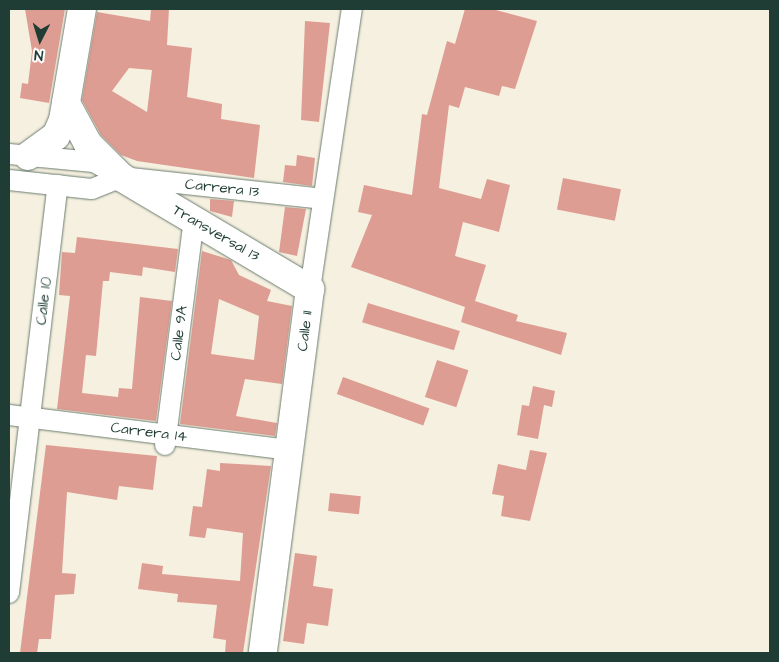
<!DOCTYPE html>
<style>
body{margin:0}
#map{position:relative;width:779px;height:662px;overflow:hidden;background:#f5f0df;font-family:"Architects Daughter",sans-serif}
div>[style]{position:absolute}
.building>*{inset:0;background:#de9d93;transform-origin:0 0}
.roads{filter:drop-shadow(0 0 1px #6a7c70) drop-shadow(0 0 1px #6a7c70)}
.street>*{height:20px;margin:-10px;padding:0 10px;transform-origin:10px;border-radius:10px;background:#fff}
.secondary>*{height:28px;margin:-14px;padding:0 14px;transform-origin:14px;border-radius:14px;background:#fff}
span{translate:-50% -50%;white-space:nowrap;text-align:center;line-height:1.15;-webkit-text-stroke:4px #fff;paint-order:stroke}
.street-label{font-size:15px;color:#1f3d34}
.frame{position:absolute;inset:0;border:10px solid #1f3d34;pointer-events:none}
.north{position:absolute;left:15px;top:15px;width:50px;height:50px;-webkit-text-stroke:4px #fff;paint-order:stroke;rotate:185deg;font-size:14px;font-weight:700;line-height:20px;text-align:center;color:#1f3d34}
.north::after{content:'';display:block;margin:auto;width:18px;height:22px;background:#1f3d34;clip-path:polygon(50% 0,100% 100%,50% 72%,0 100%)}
</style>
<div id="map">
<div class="building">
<div style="clip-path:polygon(25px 9px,65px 9px,49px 103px,20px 98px,22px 83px,28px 84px,32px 51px)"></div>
<div style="clip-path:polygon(evenodd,151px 9px,169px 9px,167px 45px,192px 48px,187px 97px,222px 104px,221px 119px,260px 125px,254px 178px,137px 161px,121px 155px,101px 135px,82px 100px,97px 12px,150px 21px,151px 9px,129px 68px,152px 70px,147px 112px,112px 91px,129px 68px)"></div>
<div style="clip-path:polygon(465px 9px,492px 9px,537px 21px,515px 89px,502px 86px,499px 96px,465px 87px,459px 108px,449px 105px,439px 188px,481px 199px,487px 179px,510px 185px,499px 232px,463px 222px,455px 256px,486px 265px,475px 301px,518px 315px,516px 321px,567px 333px,561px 355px,461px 322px,465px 307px,351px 267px,372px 215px,358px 212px,364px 185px,412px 195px,422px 114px,427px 115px,447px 41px,455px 44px)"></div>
<div style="clip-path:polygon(305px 21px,330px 23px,319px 122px,301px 120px)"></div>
<div style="clip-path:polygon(297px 155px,315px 158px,312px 186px,283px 182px,285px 165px,296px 166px)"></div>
<div style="left:563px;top:178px;width:59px;height:32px;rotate:11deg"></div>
<div style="clip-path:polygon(210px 199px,234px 201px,232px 217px,210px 211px)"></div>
<div style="clip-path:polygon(285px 207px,306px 209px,297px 256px,279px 252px)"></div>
<div style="clip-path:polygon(77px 237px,178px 249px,175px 272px,143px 267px,142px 276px,110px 272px,109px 281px,103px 281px,96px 356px,86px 355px,82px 393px,118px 397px,119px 388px,132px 389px,140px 297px,172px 301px,156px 421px,57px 409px,70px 296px,59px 295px,62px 252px,75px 253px)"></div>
<div style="clip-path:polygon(evenodd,202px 251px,231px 260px,239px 275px,271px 290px,267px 301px,292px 306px,282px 384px,245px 379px,236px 416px,277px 423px,275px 436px,180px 424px,202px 251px,219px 299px,259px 316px,254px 360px,211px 354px,219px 299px)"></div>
<div style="left:368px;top:303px;width:96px;height:20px;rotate:17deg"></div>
<div style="left:437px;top:360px;width:33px;height:39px;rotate:18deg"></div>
<div style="left:343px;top:377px;width:92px;height:18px;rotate:20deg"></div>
<div style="clip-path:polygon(533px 386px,555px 391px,552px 407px,544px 405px,538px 439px,517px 435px,522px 405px,529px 406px)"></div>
<div style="clip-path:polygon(46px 445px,157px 456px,153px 490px,119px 486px,117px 500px,67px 492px,62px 573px,76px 574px,74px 594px,55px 595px,51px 639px,39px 639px,37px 653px,20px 653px)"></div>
<div style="clip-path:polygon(530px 450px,547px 453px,530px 521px,501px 516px,504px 496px,492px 494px,498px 464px,526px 470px)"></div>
<div style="clip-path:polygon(220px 463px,271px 466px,243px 653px,225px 653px,226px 640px,213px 638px,217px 605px,177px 602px,178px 594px,138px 589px,142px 563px,163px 566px,162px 574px,240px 581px,243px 533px,207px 528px,205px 538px,189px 536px,193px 506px,202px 507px,207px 469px,220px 471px)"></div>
<div style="left:330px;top:493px;width:31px;height:18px;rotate:6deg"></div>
<div style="clip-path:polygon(295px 553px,317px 556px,313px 586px,333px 589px,328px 626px,307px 623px,304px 644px,283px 641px)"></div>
</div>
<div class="roads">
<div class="street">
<div style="left:9px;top:154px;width:85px;rotate:5.4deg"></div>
<div style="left:94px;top:162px;width:31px;rotate:29deg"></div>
<div style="left:121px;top:177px;width:202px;rotate:6.2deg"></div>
<div style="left:9px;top:180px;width:83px;rotate:6.2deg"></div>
<div style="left:92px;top:189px;width:31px;rotate:-22deg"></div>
<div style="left:310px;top:289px;width:283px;rotate:-81.5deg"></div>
<div style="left:9px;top:415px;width:282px;rotate:7.1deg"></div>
<div style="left:165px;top:445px;width:227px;rotate:-82.7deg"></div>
<div style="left:9px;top:593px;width:411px;rotate:-83.2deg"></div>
</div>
<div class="secondary">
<div style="left:66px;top:103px;width:47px;rotate:61.8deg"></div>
<div style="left:88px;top:144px;width:47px;rotate:45deg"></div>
<div style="left:121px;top:177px;width:220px;rotate:30.7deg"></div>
<div style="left:310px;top:289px;width:367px;rotate:97.4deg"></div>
<div style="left:28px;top:156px;width:34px;rotate:-36deg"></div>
<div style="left:56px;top:136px;width:17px;rotate:-66deg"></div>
<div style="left:63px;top:120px;width:113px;rotate:-80.3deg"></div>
</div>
</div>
<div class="street-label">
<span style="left:222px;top:188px;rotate:6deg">Carrera 13</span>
<span style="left:216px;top:233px;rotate:30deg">Transversal 13</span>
<span style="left:44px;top:301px;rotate:-83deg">Calle 10</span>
<span style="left:305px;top:331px;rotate:-83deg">Calle 11</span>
<span style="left:179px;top:333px;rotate:-83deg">Calle 9A</span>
<span style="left:149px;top:432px;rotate:7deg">Carrera 14</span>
</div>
<div class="frame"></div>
<div class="north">N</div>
</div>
